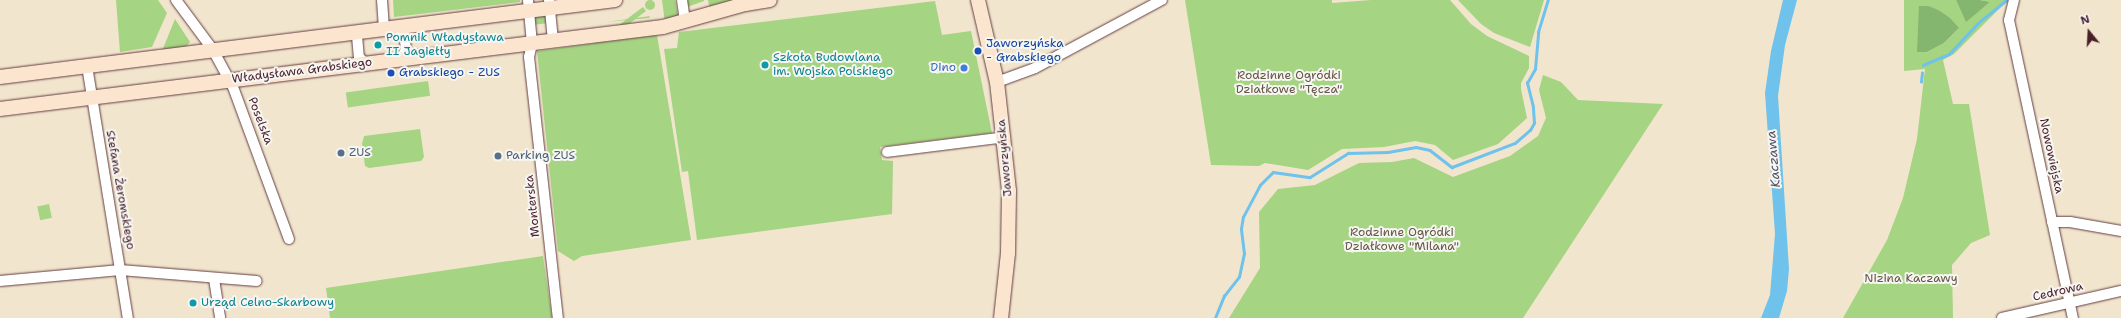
<!DOCTYPE html>
<meta charset="utf-8">
<style>
body{margin:0}
#map{position:relative;width:2121px;height:318px;overflow:hidden;background:#f2e5cd;font-family:"Shantell Sans",sans-serif}
div>[style]{position:absolute}
.green>*{inset:0;background:#a5d482;transform-origin:0 0}
.round{border-radius:50%}
.forest>*{inset:0;background:#84b670}
.water>*{inset:0;background:#6ec2eb}
.stream>*{height:2.5px;margin:-1.25px;padding:0 1.25px;transform-origin:1.25px;border-radius:1.25px;background:#6ec2eb}
.roads{filter:drop-shadow(0 0 1px #633d43) drop-shadow(0 0 1px #633d43)}
.street>*{height:10px;margin:-5px;padding:0 5px;transform-origin:5px;border-radius:5px;background:#fff}
.secondary>*{height:14px;margin:-7px;padding:0 7px;transform-origin:7px;border-radius:7px;background:#fbe5cf}
.dots>*{width:11px;height:11px;translate:-50% -50%;box-sizing:border-box;border:2px solid #f6f6f2;border-radius:50%}
span{translate:-50% -50%;white-space:nowrap;text-align:center;line-height:1.15;-webkit-text-stroke:4px #f6f6f2;paint-order:stroke}
.culture-label{font-size:12px;color:#0d838f}
.left{translate:0 -50%;text-align:left}
.transit-label{font-size:12px;color:#164399}
.shop-label{font-size:12px;color:#366cbe}
.right{translate:-100% -50%;text-align:right}
.street-label{font-size:12px;color:#4a1f2b}
.park-label{font-size:12px;color:#655545}
.service-label{font-size:12px;color:#4e5e75}
.water-label{font-size:13px;color:#555065;font-style:italic}
.north{position:absolute;left:2069px;top:12px;width:40px;height:40px;-webkit-text-stroke:3px #f6f6f2;paint-order:stroke;rotate:342deg;font-size:11px;font-weight:700;line-height:16px;text-align:center;color:#4a1f2b}
.north::after{content:'';display:block;margin:auto;width:14px;height:18px;background:#4a1f2b;clip-path:polygon(50% 0,100% 100%,50% 72%,0 100%)}
</style>
<div id="map">
<div class="green">
<div style="clip-path:polygon(116px 0,158px 0,167px 13px,152px 47px,120px 52px)"></div>
<div style="clip-path:polygon(393px 0,520px 0,520px 2px,394px 17px)"></div>
<div style="clip-path:polygon(662px 0,675px 0,678px 16px,665px 23px)"></div>
<div style="clip-path:polygon(688px 0,704px 0,704px 1px,687px 7px)"></div>
<div style="clip-path:polygon(708px 0,735px 0,710px 11px)"></div>
<div style="clip-path:polygon(1185px 0,1332px 0,1332px 3px,1371px 0,1450px 0,1471px 24px,1487px 36px,1529px 56px,1529px 68px,1521px 83px,1521px 89px,1527px 118px,1498px 144px,1453px 160px,1435px 145px,1415px 141px,1384px 147px,1342px 149px,1308px 170px,1265px 163px,1259px 166px,1211px 165px)"></div>
<div style="clip-path:polygon(1458px 0,1544px 0,1530px 47px,1494px 33px,1481px 24px)"></div>
<div style="clip-path:polygon(evenodd,1904px 0,1956px 0,1966px 21px,1990px 2px,1980px 0,2008px 0,1954px 54px,1943px 60px,1953px 104px,1969px 104px,1990px 235px,1971px 243px,1952px 265px,1953px 318px,1843px 318px,1887px 240px,1903px 198px,1917px 139px,1925px 69px,1904px 71px,1904px 0,1929px 6px,1949px 17px,1958px 29px,1944px 43px,1927px 52px,1929px 6px)"></div>
<div class="round" style="left:645px;top:0;width:10px;height:10px"></div>
<div style="clip-path:polygon(935px 1px,942px 35px,971px 31px,992px 133px,880px 147px,882px 160px,893px 161px,892px 214px,697px 240px,688px 171px,682px 172px,664px 49px,677px 48px,679px 32px)"></div>
<div style="left:643px;top:7px;width:5px;height:67px;rotate:53deg"></div>
<div style="clip-path:polygon(545px 14px,548px 23px,533px 25px,535px 16px)"></div>
<div style="clip-path:polygon(650px 16px,649px 18px,606px 22px)"></div>
<div style="clip-path:polygon(175px 19px,190px 42px,185px 48px,162px 51px)"></div>
<div style="clip-path:polygon(657px 35px,691px 240px,582px 256px,574px 261px,558px 251px,537px 51px)"></div>
<div style="clip-path:polygon(1543px 75px,1561px 82px,1578px 100px,1663px 104px,1523px 318px,1229px 318px,1260px 268px,1259px 212px,1278px 189px,1315px 185px,1359px 163px,1392px 162px,1414px 158px,1453px 177px,1510px 156px,1538px 136px,1546px 118px,1539px 90px)"></div>
<div style="left:428px;top:81px;width:15px;height:83px;rotate:82deg"></div>
<div style="clip-path:polygon(420px 129px,424px 157px,421px 161px,369px 168px,365px 166px,362px 144px,364px 136px)"></div>
<div style="left:49px;top:204px;width:14px;height:12px;rotate:78deg"></div>
<div style="clip-path:polygon(543px 256px,552px 318px,330px 318px,326px 288px)"></div>
</div>
<div class="forest">
<div style="clip-path:polygon(1956px 0,1980px 0,1990px 2px,1966px 22px)"></div>
<div style="clip-path:polygon(1919px 6px,1929px 6px,1938px 10px,1949px 17px,1959px 28px,1944px 43px,1927px 52px,1917px 52px)"></div>
</div>
<div class="water">
<div style="clip-path:polygon(1783px 0,1797px 0,1785px 45px,1778px 96px,1789px 269px,1787px 291px,1779px 318px,1761px 318px,1770px 295px,1775px 234px,1765px 93px,1771px 51px)"></div>
</div>
<div class="stream">
<div style="left:1923px;top:65px;width:28px;rotate:-23deg"></div>
<div style="left:1949px;top:54px;width:42px;rotate:-46.9deg"></div>
<div style="left:1978px;top:23px;width:36px;rotate:-39deg"></div>
<div style="left:1921px;top:82px;width:9px;rotate:-84deg"></div>
<div style="left:1215px;top:318px;width:24px;rotate:-68deg"></div>
<div style="left:1224px;top:296px;width:24px;rotate:-52deg"></div>
<div style="left:1239px;top:277px;width:24px;rotate:-78deg"></div>
<div style="left:1244px;top:254px;width:25px;rotate:-97deg"></div>
<div style="left:1241px;top:229px;width:12px;rotate:-81deg"></div>
<div style="left:1243px;top:217px;width:36px;rotate:-62deg"></div>
<div style="left:1260px;top:185px;width:18px;rotate:-45deg"></div>
<div style="left:1273px;top:172px;width:37px;rotate:8deg"></div>
<div style="left:1310px;top:177px;width:45px;rotate:-32.3deg"></div>
<div style="left:1348px;top:153px;width:40px;rotate:-1.4deg"></div>
<div style="left:1388px;top:152px;width:28px;rotate:-10deg"></div>
<div style="left:1416px;top:147px;width:14px;rotate:12deg"></div>
<div style="left:1430px;top:150px;width:28px;rotate:38deg"></div>
<div style="left:1452px;top:167px;width:67px;rotate:-20.9deg"></div>
<div style="left:1515px;top:143px;width:20px;rotate:-41deg"></div>
<div style="left:1530px;top:130px;width:8px;rotate:-60deg"></div>
<div style="left:1534px;top:123px;width:16px;rotate:-94deg"></div>
<div style="left:1533px;top:107px;width:25px;rotate:-104deg"></div>
<div style="left:1527px;top:83px;width:16px;rotate:-60deg"></div>
<div style="left:1535px;top:69px;width:37px;rotate:-85deg"></div>
<div style="left:1538px;top:32px;width:34px;rotate:-73deg"></div>
</div>
<div class="roads">
<div class="street">
<div style="left:176px;top:0;width:62px;rotate:53.5deg"></div>
<div style="left:213px;top:50px;width:42px;rotate:61.6deg"></div>
<div style="left:233px;top:87px;width:162px;rotate:69.8deg"></div>
<div style="left:382px;top:0;width:29px;rotate:86deg"></div>
<div style="left:528px;top:0;width:44px;rotate:84.8deg"></div>
<div style="left:532px;top:44px;width:13px;rotate:103deg"></div>
<div style="left:529px;top:57px;width:263px;rotate:83.7deg"></div>
<div style="left:549px;top:0;width:41px;rotate:84.4deg"></div>
<div style="left:682px;top:0;width:22px;rotate:82deg"></div>
<div style="left:2014px;top:0;width:21px;rotate:104deg"></div>
<div style="left:2009px;top:20px;width:305px;rotate:77.9deg"></div>
<div style="left:398px;top:27px;width:7px;rotate:34deg"></div>
<div style="left:404px;top:31px;width:19px;rotate:84deg"></div>
<div style="left:406px;top:50px;width:11px;rotate:124deg"></div>
<div style="left:361px;top:32px;width:6px;rotate:135deg"></div>
<div style="left:357px;top:36px;width:21px;rotate:85deg"></div>
<div style="left:359px;top:57px;width:8px;rotate:45deg"></div>
<div style="left:87px;top:66px;width:255px;rotate:80.8deg"></div>
<div style="left:997px;top:82px;width:40px;rotate:-20.2deg"></div>
<div style="left:1035px;top:68px;width:144px;rotate:-28.2deg"></div>
<div style="left:887px;top:152px;width:119px;rotate:-7.2deg"></div>
<div style="left:2052px;top:222px;width:18px"></div>
<div style="left:2070px;top:222px;width:52px;rotate:10deg"></div>
<div style="left:214px;top:279px;width:39px;rotate:81deg"></div>
<div style="left:0;top:281px;width:121px;rotate:-5.2deg"></div>
<div style="left:120px;top:270px;width:137px;rotate:4.6deg"></div>
<div style="left:2002px;top:318px;width:122px;rotate:-12.8deg"></div>
</div>
<div class="secondary">
<div style="left:978px;top:0;width:84px;rotate:77deg"></div>
<div style="left:997px;top:82px;width:110px;rotate:83.7deg"></div>
<div style="left:1009px;top:191px;width:62px;rotate:90.9deg"></div>
<div style="left:1008px;top:253px;width:65px;rotate:96.1deg"></div>
<div style="left:0;top:77px;width:620px;rotate:-7.14deg"></div>
<div style="left:0;top:109px;width:668px;rotate:-7.05deg"></div>
<div style="left:663px;top:27px;width:85px;rotate:-15.7deg"></div>
<div style="left:745px;top:4px;width:25px;rotate:-9deg"></div>
</div>
</div>
<div class="dots">
<div style="left:378px;top:45px;background:#0f9aa8"></div>
<div style="left:978px;top:51px;background:#1a4fb4"></div>
<div style="left:765px;top:65px;background:#0f9aa8"></div>
<div style="left:964px;top:68px;background:#3f7fe0"></div>
<div style="left:391px;top:73px;background:#1a4fb4"></div>
<div style="left:341px;top:153px;background:#5c6f8a"></div>
<div style="left:498px;top:156px;background:#5c6f8a"></div>
<div style="left:193px;top:303px;background:#0f9aa8"></div>
</div>
<div class="culture-label">
<span class="left" style="left:386px;top:45px">Pomnik Władysława<br>II Jagiełły</span>
<span class="left" style="left:773px;top:65px">Szkoła Budowlana<br>im. Wojska Polskiego</span>
<span class="left" style="left:201px;top:303px">Urząd Celno-Skarbowy</span>
</div>
<div class="transit-label">
<span class="left" style="left:986px;top:51px">Jaworzyńska<br>- Grabskiego</span>
<span class="left" style="left:399px;top:73px">Grabskiego - ZUS</span>
</div>
<div class="shop-label">
<span class="right" style="left:956px;top:68px">Dino</span>
</div>
<div class="street-label">
<span style="left:302px;top:71px;rotate:-7deg">Władysława Grabskiego</span>
<span style="left:260px;top:121px;rotate:69deg">Poselska</span>
<span style="left:2051px;top:156px;rotate:78deg">Nowowiejska</span>
<span style="left:1005px;top:158px;rotate:-95deg">Jaworzyńska</span>
<span style="left:120px;top:190px;rotate:80deg">Stefana Żeromskiego</span>
<span style="left:533px;top:206px;rotate:-96deg">Monterska</span>
<span style="left:2058px;top:292px;rotate:-13deg">Cedrowa</span>
</div>
<div class="park-label">
<span style="left:1289px;top:83px">Rodzinne Ogródki<br>Działkowe "Tęcza"</span>
<span style="left:1402px;top:240px">Rodzinne Ogródki<br>Działkowe "Milana"</span>
<span style="left:1911px;top:279px">Nizina Kaczawy</span>
</div>
<div class="service-label">
<span class="left" style="left:349px;top:153px">ZUS</span>
<span class="left" style="left:506px;top:156px">Parking ZUS</span>
</div>
<div class="water-label">
<span style="left:1774px;top:159px;rotate:-95deg">Kaczawa</span>
</div>
<div class="north">N</div>
</div>
